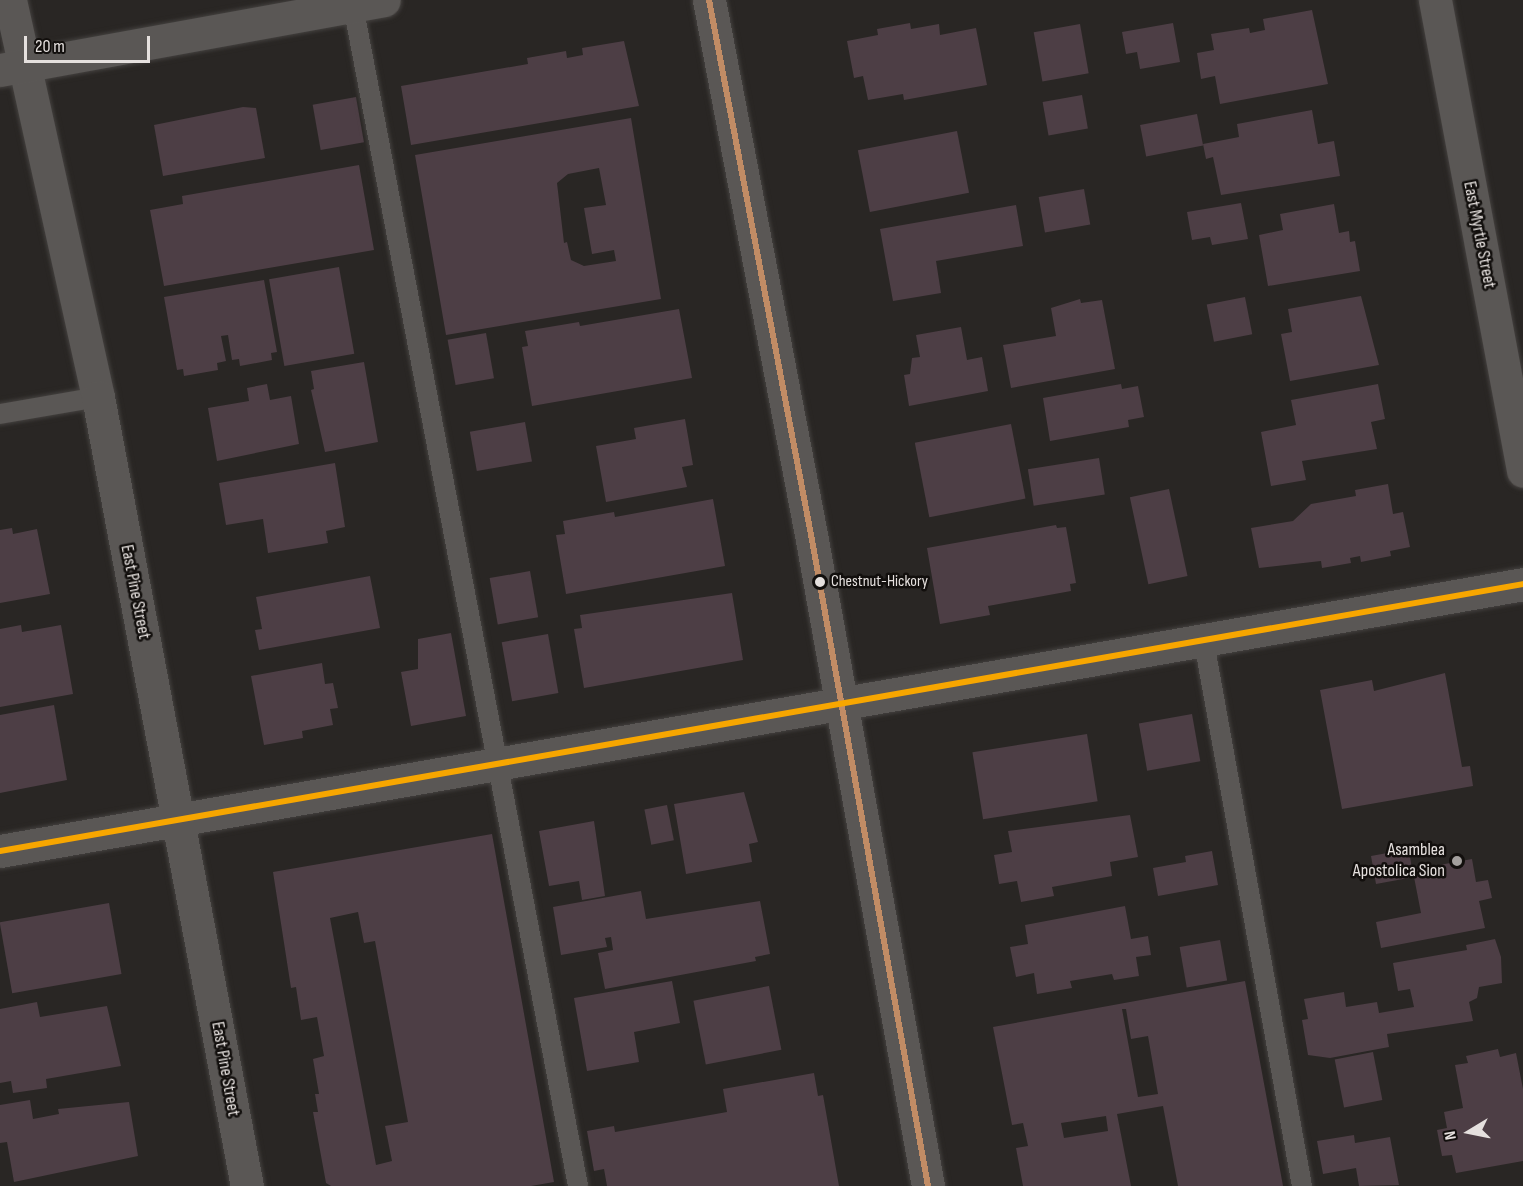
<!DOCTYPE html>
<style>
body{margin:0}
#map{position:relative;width:1523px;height:1186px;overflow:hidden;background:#292624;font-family:"Sofia Sans Condensed",sans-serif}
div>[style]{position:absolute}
.building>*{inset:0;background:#4d3e45;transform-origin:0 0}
.roads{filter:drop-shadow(0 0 2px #44413f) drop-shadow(0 0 2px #44413f)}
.service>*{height:20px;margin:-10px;padding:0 10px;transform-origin:10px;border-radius:10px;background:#5a5755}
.minor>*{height:33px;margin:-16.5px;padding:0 16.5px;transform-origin:16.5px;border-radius:16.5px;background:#5a5755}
.tertiary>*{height:33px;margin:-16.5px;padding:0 16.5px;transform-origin:16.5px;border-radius:16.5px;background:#5a5755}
.bus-1>*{height:6px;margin:-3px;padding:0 3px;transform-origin:3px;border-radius:3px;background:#c18c65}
.bus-2>*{height:6px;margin:-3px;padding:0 3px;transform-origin:3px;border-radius:3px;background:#f7a600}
.dots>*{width:16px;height:16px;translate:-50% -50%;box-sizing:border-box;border:3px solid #120f0d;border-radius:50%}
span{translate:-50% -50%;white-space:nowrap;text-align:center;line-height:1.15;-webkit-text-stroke:5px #120f0d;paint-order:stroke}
.bus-label{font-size:16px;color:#e5e0de}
.left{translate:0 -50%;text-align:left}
.street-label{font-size:18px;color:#e5e0de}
.poi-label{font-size:18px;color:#e5e0de}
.right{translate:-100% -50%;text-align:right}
.north{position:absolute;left:1439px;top:1102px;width:60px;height:60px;-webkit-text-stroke:4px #120f0d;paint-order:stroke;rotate:260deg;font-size:16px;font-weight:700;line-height:24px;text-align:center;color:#e5e0de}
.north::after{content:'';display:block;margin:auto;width:21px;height:27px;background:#e5e0de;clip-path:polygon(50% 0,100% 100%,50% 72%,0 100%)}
.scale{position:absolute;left:24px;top:36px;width:126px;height:27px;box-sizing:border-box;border:3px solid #e5e0de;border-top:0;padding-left:8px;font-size:18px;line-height:21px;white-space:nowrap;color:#e5e0de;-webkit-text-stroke:4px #120f0d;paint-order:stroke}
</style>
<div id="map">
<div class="building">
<div style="clip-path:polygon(1312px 10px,1328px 84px,1220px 104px,1215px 76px,1201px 79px,1197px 53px,1214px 50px,1211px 34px,1249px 28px,1250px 33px,1265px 30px,1263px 19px)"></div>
<div style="clip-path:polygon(910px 23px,911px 29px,939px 24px,940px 35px,976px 28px,987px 85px,904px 100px,903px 94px,868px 100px,863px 76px,854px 78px,847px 41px,878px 35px,877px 29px)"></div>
<div style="clip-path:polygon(1173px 23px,1180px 62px,1140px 69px,1137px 52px,1126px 54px,1122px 32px)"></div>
<div style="left:1080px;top:24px;width:50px;height:47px;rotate:80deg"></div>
<div style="clip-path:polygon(624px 41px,639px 106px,411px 145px,401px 86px,528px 64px,527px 58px,566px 51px,567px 58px,583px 55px,582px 48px)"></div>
<div style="left:1082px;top:95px;width:34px;height:40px;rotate:80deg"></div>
<div style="left:356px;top:97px;width:46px;height:44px;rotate:80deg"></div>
<div style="clip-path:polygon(243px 107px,256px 108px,265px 158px,163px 176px,154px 125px)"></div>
<div style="clip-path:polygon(1312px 110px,1318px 144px,1334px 141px,1340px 176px,1221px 195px,1213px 157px,1206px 159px,1203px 144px,1239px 137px,1237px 124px)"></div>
<div style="left:1197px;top:114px;width:32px;height:58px;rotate:79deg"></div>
<div style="clip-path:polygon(evenodd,631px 118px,661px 299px,446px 335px,415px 155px,631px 118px,599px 168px,606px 205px,584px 208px,592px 254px,614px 250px,616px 261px,584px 266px,571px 260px,567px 242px,564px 243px,557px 183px,568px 174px,599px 168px)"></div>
<div style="left:957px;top:131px;width:63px;height:101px;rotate:79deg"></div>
<div style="clip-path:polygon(359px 165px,374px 250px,164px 286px,150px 210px,183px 204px,182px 196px)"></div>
<div style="left:1084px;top:189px;width:36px;height:46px;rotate:80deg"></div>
<div style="clip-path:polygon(1241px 203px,1248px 239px,1212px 245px,1210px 237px,1192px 240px,1187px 212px)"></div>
<div style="clip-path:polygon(1334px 204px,1339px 233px,1349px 231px,1350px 242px,1355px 241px,1360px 271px,1268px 286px,1259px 235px,1283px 230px,1280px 214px)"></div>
<div style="clip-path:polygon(1016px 205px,1023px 246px,936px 261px,941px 293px,893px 301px,880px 229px)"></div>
<div style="left:339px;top:267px;width:88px;height:71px;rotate:80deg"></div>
<div style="clip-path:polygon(264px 280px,277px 352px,271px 353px,272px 360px,240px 366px,239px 359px,232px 360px,228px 335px,221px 336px,226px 361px,217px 363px,218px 370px,184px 376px,183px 369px,177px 370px,164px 297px)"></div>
<div style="clip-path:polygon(1361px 296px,1379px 365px,1290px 381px,1281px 334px,1292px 332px,1288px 309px)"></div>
<div style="left:1245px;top:297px;width:38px;height:39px;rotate:79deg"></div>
<div style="clip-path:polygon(1080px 299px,1081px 303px,1102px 300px,1115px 369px,1011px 388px,1003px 345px,1056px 336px,1051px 308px)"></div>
<div style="clip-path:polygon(679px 309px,692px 378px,532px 406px,522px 347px,528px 346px,525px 331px,579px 322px,580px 326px)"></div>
<div style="clip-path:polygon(961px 327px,967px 360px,982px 357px,988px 391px,909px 406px,904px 375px,910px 374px,912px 358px,920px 357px,916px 335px)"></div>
<div style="left:486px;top:333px;width:46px;height:39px;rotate:80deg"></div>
<div style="clip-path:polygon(364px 362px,378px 442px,325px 452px,311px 390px,314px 389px,311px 371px)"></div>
<div style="clip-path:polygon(267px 384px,270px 400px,291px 396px,299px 444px,217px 461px,208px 408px,249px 401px,247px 388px)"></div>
<div style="clip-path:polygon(1121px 384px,1122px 389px,1138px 386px,1144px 417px,1128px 420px,1129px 427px,1050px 441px,1043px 398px)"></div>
<div style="clip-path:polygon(1378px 384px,1385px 419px,1371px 422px,1377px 449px,1302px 461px,1306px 480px,1271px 486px,1261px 432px,1296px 425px,1291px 400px)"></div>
<div style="clip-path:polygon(685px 419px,693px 465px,682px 467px,687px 487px,606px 502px,596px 446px,636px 439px,634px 428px)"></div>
<div style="left:525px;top:422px;width:40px;height:56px;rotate:80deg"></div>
<div style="left:1011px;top:424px;width:76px;height:98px;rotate:79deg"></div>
<div style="left:1099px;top:458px;width:37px;height:72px;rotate:81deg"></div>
<div style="clip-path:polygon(335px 463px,345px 527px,326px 531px,328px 543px,268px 553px,263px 519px,226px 525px,219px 483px)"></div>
<div style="clip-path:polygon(1388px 484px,1393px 514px,1403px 512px,1410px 547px,1390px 551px,1391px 556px,1361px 562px,1360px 556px,1350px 558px,1351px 563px,1322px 568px,1321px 561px,1259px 568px,1251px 528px,1293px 521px,1311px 504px,1356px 496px,1355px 490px)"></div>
<div style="left:1169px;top:489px;width:89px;height:40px;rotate:78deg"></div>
<div style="clip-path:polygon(713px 499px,725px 566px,566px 594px,556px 535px,565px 534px,563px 521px,614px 512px,615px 517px)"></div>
<div style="clip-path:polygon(1056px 525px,1057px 528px,1066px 527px,1076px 583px,1070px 584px,1071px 591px,988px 606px,990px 615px,940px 624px,927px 548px)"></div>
<div style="clip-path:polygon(12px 528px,13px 534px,37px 529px,50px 594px,0 603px,0 530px)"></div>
<div style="left:530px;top:571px;width:47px;height:41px;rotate:80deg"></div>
<div style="clip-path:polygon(370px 576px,380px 628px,259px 650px,255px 630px,262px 629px,256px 597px)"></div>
<div style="clip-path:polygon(732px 593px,743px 660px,584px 688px,574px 629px,582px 628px,580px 615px)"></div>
<div style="clip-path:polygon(21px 625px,22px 632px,61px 625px,73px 694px,0 707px,0 629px)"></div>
<div style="clip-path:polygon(451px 633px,466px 716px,411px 726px,401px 672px,418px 669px,418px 639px)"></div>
<div style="left:548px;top:634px;width:60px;height:47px;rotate:80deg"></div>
<div style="clip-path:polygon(322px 663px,325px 684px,333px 683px,338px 708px,330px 709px,333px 725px,302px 731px,303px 738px,264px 745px,251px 676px)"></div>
<div style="clip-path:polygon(1445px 673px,1462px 767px,1470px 766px,1473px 786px,1342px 809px,1320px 690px,1372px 680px,1374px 691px)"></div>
<div style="clip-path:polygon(54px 705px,67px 780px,0 793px,0 715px)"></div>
<div style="left:1192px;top:714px;width:48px;height:54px;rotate:80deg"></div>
<div style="left:1087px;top:734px;width:68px;height:116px;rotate:81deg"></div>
<div style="clip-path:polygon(744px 792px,758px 842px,749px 844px,752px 862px,686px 874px,674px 804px)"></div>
<div style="left:667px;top:805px;width:36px;height:23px;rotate:79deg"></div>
<div style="clip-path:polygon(1130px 815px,1138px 857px,1110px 862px,1112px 876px,1052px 887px,1054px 896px,1021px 902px,1017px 881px,999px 884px,994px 855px,1012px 852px,1008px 831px)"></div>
<div style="clip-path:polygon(594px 821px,605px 896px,582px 900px,579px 881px,549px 886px,539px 831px)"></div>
<div style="clip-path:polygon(evenodd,492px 834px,554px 1182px,531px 1186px,331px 1186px,326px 1183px,313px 1112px,318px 1112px,315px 1094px,319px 1094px,313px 1059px,324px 1056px,317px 1017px,301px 1020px,296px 987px,291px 988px,273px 872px,492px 834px,358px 912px,364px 943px,375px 941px,408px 1122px,385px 1126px,392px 1161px,376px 1165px,330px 918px,358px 912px)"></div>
<div style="clip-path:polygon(1409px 849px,1412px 870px,1472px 859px,1476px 882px,1488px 880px,1492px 898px,1479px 901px,1485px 928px,1381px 948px,1376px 922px,1421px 913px,1414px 877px,1376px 884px,1371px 856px)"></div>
<div style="clip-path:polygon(1212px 851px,1218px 885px,1158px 896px,1153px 868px,1186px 862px,1185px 856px)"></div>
<div style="clip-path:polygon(641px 891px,646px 919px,760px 901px,770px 954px,755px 957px,756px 961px,605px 989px,598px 953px,613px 950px,611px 937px,605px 938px,607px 947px,561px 955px,553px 907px)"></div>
<div style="left:109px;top:903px;width:72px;height:111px;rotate:80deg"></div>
<div style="clip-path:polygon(1125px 906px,1131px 939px,1148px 936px,1151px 955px,1136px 957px,1139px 976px,1114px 980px,1112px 974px,1070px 981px,1072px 988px,1037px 994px,1034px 973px,1016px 977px,1010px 947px,1028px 944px,1025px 925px)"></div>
<div style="clip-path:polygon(1495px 939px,1501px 957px,1502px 983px,1479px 987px,1477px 998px,1469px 1002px,1473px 1021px,1387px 1034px,1389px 1047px,1330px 1058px,1308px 1055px,1302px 1020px,1308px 1019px,1304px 999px,1344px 992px,1346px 1007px,1377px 1002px,1379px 1013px,1414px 1007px,1410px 989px,1398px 991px,1393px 963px,1467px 950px,1466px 945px)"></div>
<div style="left:1220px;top:940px;width:41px;height:41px;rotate:80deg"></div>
<div style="clip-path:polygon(672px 981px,680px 1023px,634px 1032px,639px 1062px,587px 1071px,574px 998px)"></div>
<div style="clip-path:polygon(evenodd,1245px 981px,1283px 1186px,1178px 1186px,1163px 1106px,1117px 1114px,1131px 1186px,1023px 1186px,1016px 1148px,1028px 1146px,1023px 1123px,1012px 1125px,993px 1027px,1245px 981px,1122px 1009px,1126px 1009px,1131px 1039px,1148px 1036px,1158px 1094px,1138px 1097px,1122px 1009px,1245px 981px,1106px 1116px,1108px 1131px,1064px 1138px,1061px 1123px,1106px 1116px)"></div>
<div style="left:769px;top:986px;width:65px;height:77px;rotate:79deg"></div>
<div style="clip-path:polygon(37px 1002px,40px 1017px,107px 1006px,121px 1066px,46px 1079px,47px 1088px,13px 1093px,11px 1081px,0 1083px,0 1009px)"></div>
<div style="clip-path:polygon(1498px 1049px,1500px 1057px,1516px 1053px,1523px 1089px,1523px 1161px,1456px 1173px,1452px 1155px,1442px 1156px,1437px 1130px,1447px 1128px,1444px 1112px,1463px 1108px,1455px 1065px,1468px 1063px,1466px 1056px)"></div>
<div style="left:1373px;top:1052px;width:49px;height:39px;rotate:79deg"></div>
<div style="clip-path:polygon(814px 1073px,818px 1096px,823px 1095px,839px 1186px,607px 1186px,604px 1169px,594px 1171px,587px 1131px,614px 1126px,615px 1132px,727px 1112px,723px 1089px)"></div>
<div style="clip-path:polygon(30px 1100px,33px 1119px,59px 1114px,58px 1109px,129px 1102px,138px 1156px,14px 1182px,7px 1142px,0 1143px,0 1105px)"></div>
<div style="clip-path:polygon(1354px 1135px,1355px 1143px,1390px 1137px,1399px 1185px,1359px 1186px,1356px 1168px,1323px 1174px,1317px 1141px)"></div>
</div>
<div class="roads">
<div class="service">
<div style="left:352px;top:0;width:1207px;rotate:79.21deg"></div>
<div style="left:0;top:414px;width:99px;rotate:-9.8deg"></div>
<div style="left:1204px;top:642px;width:553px;rotate:79.79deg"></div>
</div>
<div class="minor">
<div style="left:10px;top:0;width:407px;rotate:77.5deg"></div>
<div style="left:98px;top:397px;width:803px;rotate:79.31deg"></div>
<div style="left:1435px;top:0;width:479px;rotate:79.4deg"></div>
<div style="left:0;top:70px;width:390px;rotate:-10.3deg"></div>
<div style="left:0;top:851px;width:1546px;rotate:-9.94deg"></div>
</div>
<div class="tertiary">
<div style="left:709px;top:0;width:550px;rotate:79.2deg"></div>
<div style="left:812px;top:540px;width:656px;rotate:79.82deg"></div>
</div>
</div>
<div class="bus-1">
<div style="left:709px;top:0;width:550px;rotate:79.2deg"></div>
<div style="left:812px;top:540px;width:656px;rotate:79.82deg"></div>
</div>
<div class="bus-2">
<div style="left:0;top:851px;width:1546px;rotate:-9.94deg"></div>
</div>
<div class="dots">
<div style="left:820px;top:582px;background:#e5e0de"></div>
<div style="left:1457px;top:861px;background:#a39f9d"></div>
</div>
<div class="bus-label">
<span class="left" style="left:831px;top:582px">Chestnut-Hickory</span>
</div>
<div class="street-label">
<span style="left:1479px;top:235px;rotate:79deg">East Myrtle Street</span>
<span style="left:135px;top:592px;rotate:79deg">East Pine Street</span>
<span style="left:225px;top:1069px;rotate:80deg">East Pine Street</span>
</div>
<div class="poi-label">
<span class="right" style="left:1445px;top:861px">Asamblea<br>Apostolica Sion</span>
</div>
<div class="north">N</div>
<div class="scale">20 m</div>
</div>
